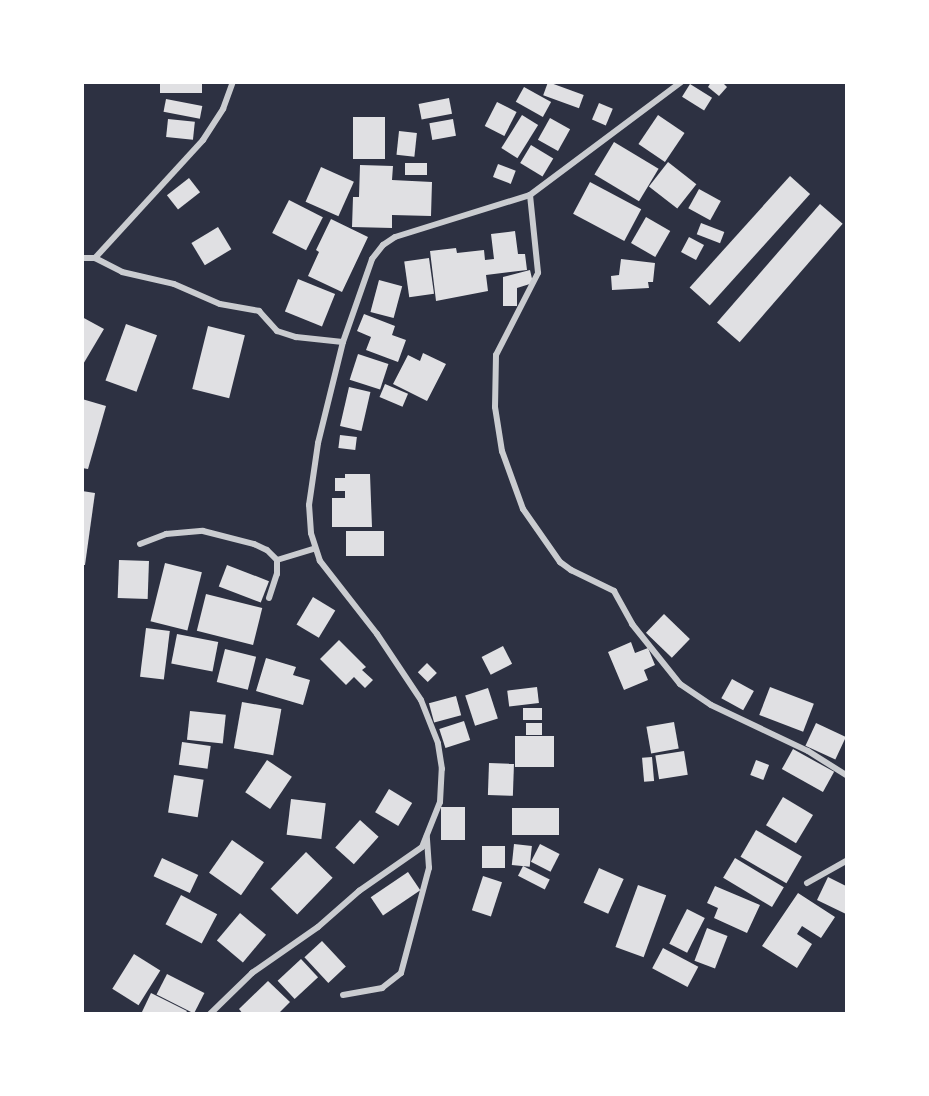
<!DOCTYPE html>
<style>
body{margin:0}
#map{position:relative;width:929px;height:1096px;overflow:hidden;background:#2d3142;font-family:Ubuntu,sans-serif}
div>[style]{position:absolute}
.building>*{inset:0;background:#e0e0e3;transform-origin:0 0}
.minor>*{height:6px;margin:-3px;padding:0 3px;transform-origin:3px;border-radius:3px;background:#caccd0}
span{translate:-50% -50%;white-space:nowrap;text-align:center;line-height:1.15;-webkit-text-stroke:6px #fff;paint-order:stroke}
.frame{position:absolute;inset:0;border:84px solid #fff;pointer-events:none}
</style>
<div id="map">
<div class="building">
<div style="left:160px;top:82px;width:42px;height:11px"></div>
<div style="left:548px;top:82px;width:38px;height:14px;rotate:20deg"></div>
<div style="clip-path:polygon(711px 82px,722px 82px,727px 87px,719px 96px,708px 87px)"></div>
<div style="left:690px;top:84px;width:26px;height:15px;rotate:32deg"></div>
<div style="left:524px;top:87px;width:31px;height:17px;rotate:29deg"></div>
<div style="left:449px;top:98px;width:16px;height:31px;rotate:79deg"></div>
<div style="left:166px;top:99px;width:37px;height:13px;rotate:11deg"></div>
<div style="left:497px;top:102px;width:22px;height:27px;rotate:27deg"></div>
<div style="left:599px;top:103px;width:15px;height:18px;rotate:23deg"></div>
<div style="left:522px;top:115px;width:19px;height:39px;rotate:32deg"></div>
<div style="left:658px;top:115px;width:32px;height:35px;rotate:34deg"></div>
<div style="left:353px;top:117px;width:32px;height:42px"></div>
<div style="left:550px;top:118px;width:23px;height:25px;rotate:29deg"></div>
<div style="left:168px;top:119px;width:27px;height:18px;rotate:6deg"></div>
<div style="left:453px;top:119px;width:17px;height:24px;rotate:80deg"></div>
<div style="left:399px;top:131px;width:18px;height:24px;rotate:6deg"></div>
<div style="left:614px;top:142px;width:52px;height:38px;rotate:31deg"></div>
<div style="left:531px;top:145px;width:26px;height:21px;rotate:31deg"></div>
<div style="left:668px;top:162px;width:36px;height:31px;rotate:38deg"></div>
<div style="left:405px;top:163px;width:22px;height:12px"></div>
<div style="left:498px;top:164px;width:19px;height:14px;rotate:21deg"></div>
<div style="clip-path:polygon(360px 165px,393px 166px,392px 180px,432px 182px,431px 216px,392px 215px,392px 228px,352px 227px,353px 197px,359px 197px)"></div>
<div style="left:321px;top:167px;width:36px;height:38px;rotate:24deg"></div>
<div style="left:790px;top:176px;width:27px;height:150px;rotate:42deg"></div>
<div style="left:189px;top:178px;width:18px;height:28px;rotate:52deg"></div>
<div style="left:590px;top:182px;width:58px;height:36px;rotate:28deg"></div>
<div style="left:699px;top:189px;width:25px;height:22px;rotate:29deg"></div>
<div style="left:289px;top:200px;width:38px;height:37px;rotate:27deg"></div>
<div style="left:820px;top:204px;width:30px;height:157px;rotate:41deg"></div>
<div style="left:646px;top:217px;width:28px;height:30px;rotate:30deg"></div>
<div style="clip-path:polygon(331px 219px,368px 237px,342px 292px,308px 276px,319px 252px,316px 250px)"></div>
<div style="left:701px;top:223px;width:25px;height:12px;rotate:21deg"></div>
<div style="left:218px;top:227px;width:26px;height:31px;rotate:59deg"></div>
<div style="clip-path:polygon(515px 231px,518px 254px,525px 254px,527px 270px,486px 275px,488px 291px,436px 301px,430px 251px,456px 248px,457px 253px,484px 250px,485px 260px,494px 259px,491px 234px)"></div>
<div style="left:689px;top:237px;width:17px;height:17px;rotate:28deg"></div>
<div style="left:429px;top:258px;width:36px;height:25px;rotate:82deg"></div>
<div style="clip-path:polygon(621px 259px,655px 263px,653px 282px,648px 282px,649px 288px,612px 290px,611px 276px,619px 275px)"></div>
<div style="clip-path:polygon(530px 270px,533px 283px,517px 288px,517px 306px,503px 306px,503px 277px)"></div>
<div style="left:298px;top:279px;width:40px;height:35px;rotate:22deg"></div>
<div style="left:379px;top:280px;width:24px;height:33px;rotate:15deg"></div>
<div style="clip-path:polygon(364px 314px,395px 326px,392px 335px,406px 340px,398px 362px,366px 350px,371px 337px,357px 331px)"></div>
<div style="clip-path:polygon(82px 317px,104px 329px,82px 366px)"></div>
<div style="left:126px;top:324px;width:33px;height:60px;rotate:20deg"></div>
<div style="left:208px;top:326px;width:38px;height:65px;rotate:14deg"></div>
<div style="clip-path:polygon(423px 353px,446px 364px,427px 401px,393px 384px,408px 355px,420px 361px)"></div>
<div style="left:358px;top:354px;width:32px;height:27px;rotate:18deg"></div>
<div style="left:385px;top:384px;width:25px;height:14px;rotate:23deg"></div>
<div style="left:349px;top:387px;width:22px;height:40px;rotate:13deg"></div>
<div style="clip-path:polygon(82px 399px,106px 406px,88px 469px,82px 468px)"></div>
<div style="left:340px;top:435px;width:17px;height:13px;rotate:7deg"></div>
<div style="clip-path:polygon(345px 474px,370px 474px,372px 527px,332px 527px,332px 498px,345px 498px,345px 491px,335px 491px,335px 478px,345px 478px)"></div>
<div style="clip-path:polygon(82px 491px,95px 493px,85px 565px,82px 565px)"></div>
<div style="left:384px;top:531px;width:25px;height:38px;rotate:90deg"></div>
<div style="left:119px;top:560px;width:30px;height:38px;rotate:2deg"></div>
<div style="left:165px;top:563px;width:38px;height:60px;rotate:14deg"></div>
<div style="left:227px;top:565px;width:45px;height:23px;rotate:21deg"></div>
<div style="left:206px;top:594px;width:58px;height:38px;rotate:14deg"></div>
<div style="left:313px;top:597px;width:26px;height:32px;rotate:31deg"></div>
<div style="left:664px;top:614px;width:36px;height:26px;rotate:44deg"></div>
<div style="left:146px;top:628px;width:24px;height:49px;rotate:7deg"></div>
<div style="left:177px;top:634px;width:42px;height:30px;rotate:11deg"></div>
<div style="clip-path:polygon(339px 640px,366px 667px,362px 670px,373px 680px,365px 688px,354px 677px,346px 685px,320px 659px)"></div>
<div style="clip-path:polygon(631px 642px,635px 653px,648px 648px,655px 665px,644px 670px,648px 680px,624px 690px,608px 652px)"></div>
<div style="left:503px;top:646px;width:20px;height:24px;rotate:63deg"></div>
<div style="left:225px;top:649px;width:32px;height:34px;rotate:14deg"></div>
<div style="clip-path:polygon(266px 658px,296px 667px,293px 675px,310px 680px,303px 705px,256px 691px)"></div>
<div style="left:427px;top:663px;width:14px;height:13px;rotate:45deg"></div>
<div style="left:732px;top:679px;width:25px;height:22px;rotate:29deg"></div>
<div style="left:537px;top:687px;width:16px;height:30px;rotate:83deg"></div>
<div style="left:770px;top:687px;width:47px;height:30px;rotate:21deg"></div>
<div style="left:488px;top:688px;width:32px;height:24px;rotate:72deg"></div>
<div style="left:456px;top:696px;width:20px;height:28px;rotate:75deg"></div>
<div style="left:242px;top:702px;width:40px;height:47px;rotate:10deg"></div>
<div style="left:523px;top:708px;width:19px;height:12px"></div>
<div style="left:190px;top:711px;width:36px;height:29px;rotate:6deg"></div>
<div style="left:464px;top:721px;width:20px;height:26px;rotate:72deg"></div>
<div style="left:674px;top:722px;width:27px;height:28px;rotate:80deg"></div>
<div style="left:526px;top:723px;width:16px;height:12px"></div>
<div style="left:816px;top:723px;width:33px;height:25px;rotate:25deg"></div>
<div style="left:515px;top:736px;width:39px;height:31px"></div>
<div style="left:182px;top:742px;width:29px;height:23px;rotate:8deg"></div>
<div style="left:793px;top:749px;width:47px;height:23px;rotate:29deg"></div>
<div style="left:684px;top:751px;width:24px;height:29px;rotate:81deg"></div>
<div style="left:652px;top:757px;width:24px;height:10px;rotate:85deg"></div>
<div style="left:267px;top:760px;width:30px;height:39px;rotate:34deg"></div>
<div style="left:756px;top:760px;width:14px;height:16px;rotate:21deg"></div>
<div style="left:489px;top:763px;width:25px;height:32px;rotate:2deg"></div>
<div style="left:174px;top:775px;width:30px;height:38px;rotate:9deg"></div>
<div style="left:389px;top:789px;width:27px;height:27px;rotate:31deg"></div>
<div style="left:783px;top:797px;width:35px;height:33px;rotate:31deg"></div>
<div style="left:291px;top:799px;width:35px;height:36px;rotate:7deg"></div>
<div style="left:441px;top:807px;width:24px;height:33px"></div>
<div style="left:512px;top:808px;width:47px;height:27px"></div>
<div style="left:360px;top:820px;width:25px;height:37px;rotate:42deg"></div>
<div style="left:756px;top:830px;width:53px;height:31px;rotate:30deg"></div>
<div style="left:232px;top:840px;width:39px;height:40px;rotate:35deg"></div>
<div style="left:514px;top:844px;width:18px;height:21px;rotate:6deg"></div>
<div style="left:540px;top:844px;width:22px;height:20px;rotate:27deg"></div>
<div style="left:482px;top:846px;width:23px;height:22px"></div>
<div style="left:306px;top:852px;width:37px;height:51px;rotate:44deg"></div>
<div style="left:162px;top:858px;width:40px;height:20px;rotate:25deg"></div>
<div style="left:735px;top:858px;width:57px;height:23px;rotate:31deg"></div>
<div style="left:523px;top:866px;width:30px;height:11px;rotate:27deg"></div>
<div style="left:599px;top:868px;width:27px;height:38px;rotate:24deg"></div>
<div style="left:408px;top:872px;width:22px;height:45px;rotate:56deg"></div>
<div style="left:483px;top:876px;width:20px;height:36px;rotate:18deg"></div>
<div style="clip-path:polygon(828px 877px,846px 886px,846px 914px,817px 900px)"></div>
<div style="left:638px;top:885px;width:30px;height:66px;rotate:20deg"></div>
<div style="clip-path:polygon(715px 886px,760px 905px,747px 933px,714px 918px,718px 908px,707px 903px)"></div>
<div style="clip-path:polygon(798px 893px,835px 917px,821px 938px,802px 926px,797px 934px,812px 944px,797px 968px,762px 946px)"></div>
<div style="left:181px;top:895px;width:41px;height:33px;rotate:28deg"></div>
<div style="left:687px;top:909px;width:20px;height:39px;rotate:27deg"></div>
<div style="left:240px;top:913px;width:34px;height:36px;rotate:40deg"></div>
<div style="left:707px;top:928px;width:22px;height:35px;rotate:21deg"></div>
<div style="left:322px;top:941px;width:35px;height:24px;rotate:47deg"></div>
<div style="left:663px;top:948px;width:40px;height:23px;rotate:28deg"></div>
<div style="left:134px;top:954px;width:31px;height:41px;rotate:32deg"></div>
<div style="left:301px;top:959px;width:25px;height:32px;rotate:47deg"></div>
<div style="left:167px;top:974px;width:42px;height:23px;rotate:27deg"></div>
<div style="clip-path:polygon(268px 981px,290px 1002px,278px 1014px,243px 1014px,239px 1009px)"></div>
<div style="clip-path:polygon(151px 993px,187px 1011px,185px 1014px,141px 1014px)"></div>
</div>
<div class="minor">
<div style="left:530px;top:195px;width:78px;rotate:84.1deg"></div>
<div style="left:538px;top:273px;width:92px;rotate:117.1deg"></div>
<div style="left:496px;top:355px;width:52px;rotate:91.1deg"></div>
<div style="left:495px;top:407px;width:45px;rotate:81deg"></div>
<div style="left:502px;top:451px;width:62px;rotate:70.1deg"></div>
<div style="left:523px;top:509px;width:65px;rotate:55.1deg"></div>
<div style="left:560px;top:562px;width:14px;rotate:36deg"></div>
<div style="left:571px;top:570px;width:48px;rotate:26deg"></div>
<div style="left:614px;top:591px;width:38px;rotate:61deg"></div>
<div style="left:632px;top:624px;width:77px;rotate:51.3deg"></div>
<div style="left:680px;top:684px;width:37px;rotate:34deg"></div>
<div style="left:711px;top:705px;width:107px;rotate:25.4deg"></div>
<div style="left:808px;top:751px;width:45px;rotate:32.3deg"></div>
<div style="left:82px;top:258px;width:13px"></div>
<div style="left:95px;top:258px;width:30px;rotate:27deg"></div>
<div style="left:122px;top:272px;width:53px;rotate:13deg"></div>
<div style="left:174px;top:284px;width:50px;rotate:23.5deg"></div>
<div style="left:220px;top:304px;width:40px;rotate:10deg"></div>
<div style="left:259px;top:311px;width:27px;rotate:48deg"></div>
<div style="left:277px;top:331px;width:20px;rotate:18deg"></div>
<div style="left:296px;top:337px;width:47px;rotate:6.1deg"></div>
<div style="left:95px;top:258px;width:160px;rotate:-47.5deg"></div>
<div style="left:203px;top:140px;width:37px;rotate:-57deg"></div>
<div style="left:223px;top:109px;width:29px;rotate:-70deg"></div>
<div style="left:140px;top:544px;width:28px;rotate:-21deg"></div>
<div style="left:166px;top:534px;width:37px;rotate:-5deg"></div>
<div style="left:203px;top:531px;width:53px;rotate:14.3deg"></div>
<div style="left:254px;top:544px;width:14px;rotate:25deg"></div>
<div style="left:267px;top:550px;width:14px;rotate:45deg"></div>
<div style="left:269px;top:598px;width:25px;rotate:-72deg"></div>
<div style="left:277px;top:574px;width:14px;rotate:-90deg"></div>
<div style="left:277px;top:560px;width:39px;rotate:-17deg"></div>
<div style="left:807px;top:883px;width:45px;rotate:-29.4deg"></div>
<div style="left:343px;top:995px;width:40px;rotate:-10deg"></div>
<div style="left:382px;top:988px;width:24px;rotate:-38deg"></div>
<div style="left:401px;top:973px;width:109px;rotate:-75.1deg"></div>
<div style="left:429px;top:868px;width:32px;rotate:-94deg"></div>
<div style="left:210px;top:1014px;width:59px;rotate:-44.3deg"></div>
<div style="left:252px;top:973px;width:80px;rotate:-34.9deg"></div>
<div style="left:318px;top:927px;width:55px;rotate:-41.3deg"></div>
<div style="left:359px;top:891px;width:77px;rotate:-34.9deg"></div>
<div style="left:422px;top:847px;width:48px;rotate:-68.2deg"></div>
<div style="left:440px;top:802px;width:33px;rotate:-87deg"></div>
<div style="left:442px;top:769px;width:26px;rotate:-99deg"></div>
<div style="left:438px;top:743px;width:46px;rotate:-111.6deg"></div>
<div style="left:421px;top:700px;width:79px;rotate:-123.7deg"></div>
<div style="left:377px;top:634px;width:93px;rotate:-128deg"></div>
<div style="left:320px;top:561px;width:29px;rotate:-108deg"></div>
<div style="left:311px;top:533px;width:28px;rotate:-94deg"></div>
<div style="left:309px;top:505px;width:63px;rotate:-81.7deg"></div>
<div style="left:318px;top:443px;width:104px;rotate:-76.1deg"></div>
<div style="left:343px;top:342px;width:88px;rotate:-70.7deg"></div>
<div style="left:372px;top:259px;width:18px;rotate:-52deg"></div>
<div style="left:383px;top:245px;width:14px;rotate:-34deg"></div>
<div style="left:395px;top:237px;width:141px;rotate:-17.3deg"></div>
<div style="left:530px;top:195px;width:189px;rotate:-36.8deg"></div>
</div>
<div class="frame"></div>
</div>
